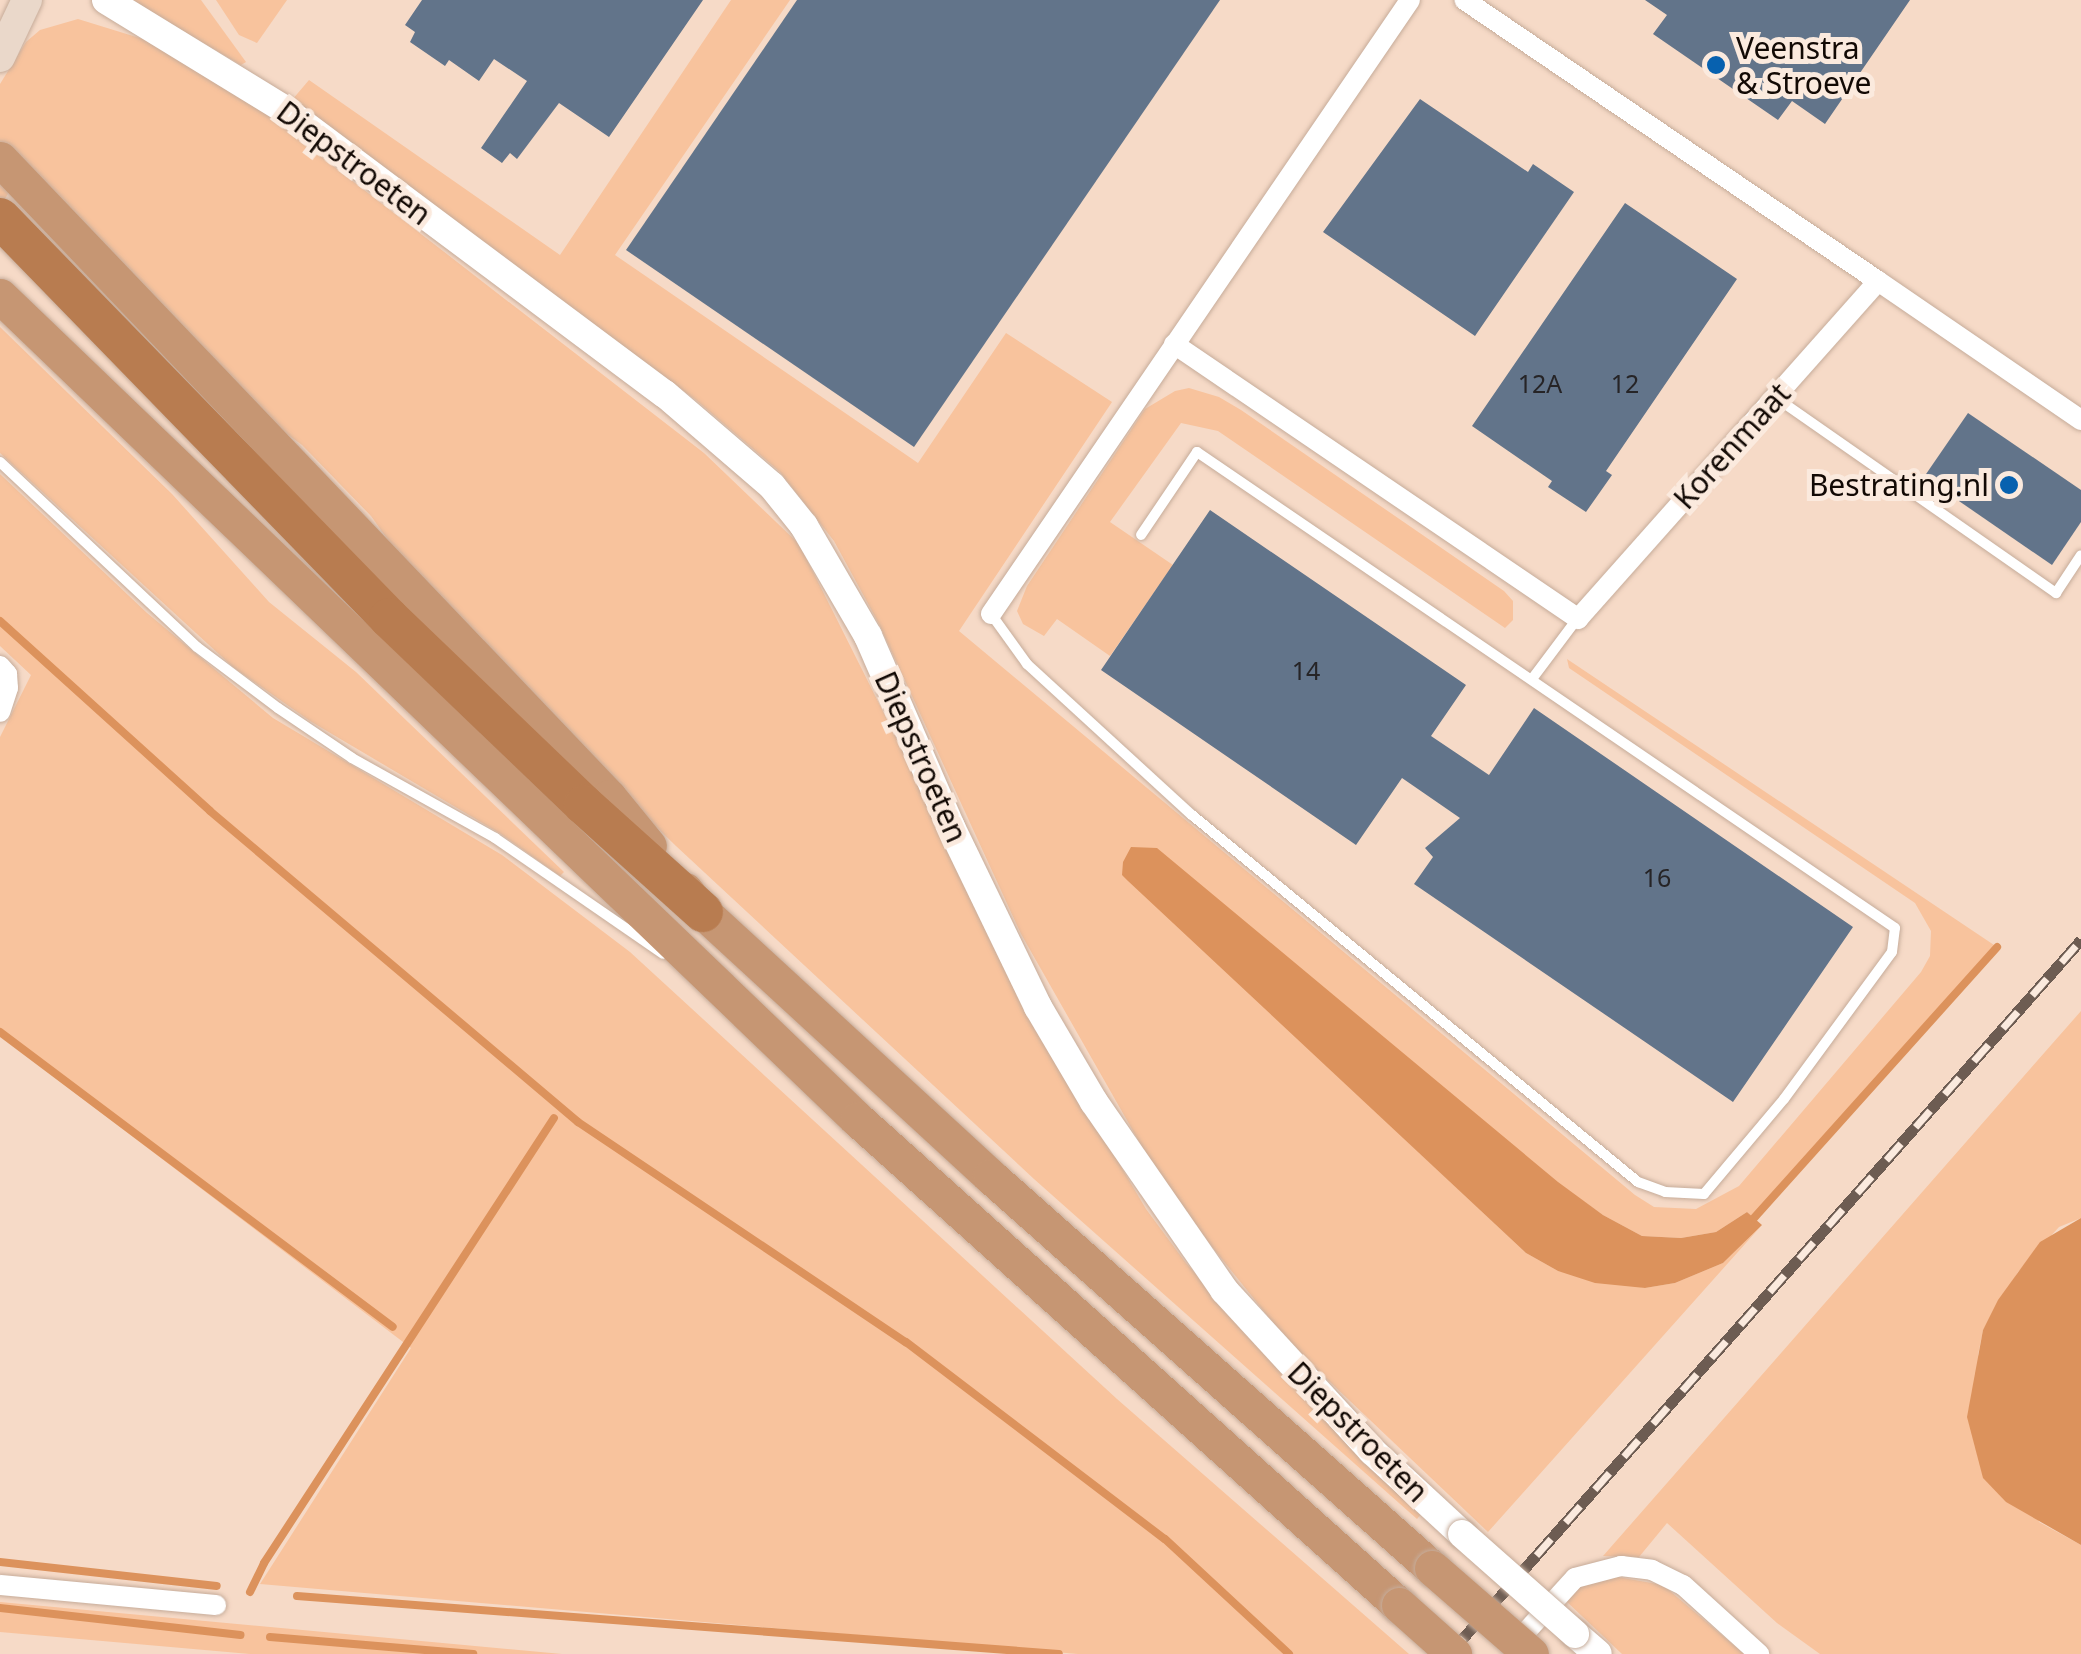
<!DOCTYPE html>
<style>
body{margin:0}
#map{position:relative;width:2081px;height:1654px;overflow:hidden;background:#f6dac7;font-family:"Noto Sans",sans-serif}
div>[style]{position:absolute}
.green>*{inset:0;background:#f8c39d}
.water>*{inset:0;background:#dc925c}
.stream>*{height:8px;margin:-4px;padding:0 4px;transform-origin:4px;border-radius:4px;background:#dc925c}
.building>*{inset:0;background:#62748a}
.roads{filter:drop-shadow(0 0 2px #c6ac9a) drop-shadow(0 0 2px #c6ac9a)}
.service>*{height:10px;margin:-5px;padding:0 5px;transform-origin:5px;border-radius:5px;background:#fff}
.minor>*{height:20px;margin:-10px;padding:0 10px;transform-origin:10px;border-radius:10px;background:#fff}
.tertiary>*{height:28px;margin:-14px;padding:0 14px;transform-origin:14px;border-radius:14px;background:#fff}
.secondary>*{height:30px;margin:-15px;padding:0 15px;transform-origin:15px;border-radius:15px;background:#ead8ca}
.trunk>*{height:35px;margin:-17.5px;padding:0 17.5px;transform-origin:17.5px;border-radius:17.5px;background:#c69673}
.motorway>*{height:40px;margin:-20px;padding:0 20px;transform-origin:20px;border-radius:20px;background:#b87c50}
.rail>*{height:11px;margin-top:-5.5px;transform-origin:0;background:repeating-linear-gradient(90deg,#fbeade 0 22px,#6d5c52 0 44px);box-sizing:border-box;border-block:2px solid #6d5c52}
.bridges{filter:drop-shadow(0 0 2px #c6ac9a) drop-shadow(0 0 2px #c6ac9a)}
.tertiary-bridge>*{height:28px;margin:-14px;padding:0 14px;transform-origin:14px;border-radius:14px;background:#fff}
.trunk-bridge>*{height:35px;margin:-17.5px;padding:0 17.5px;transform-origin:17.5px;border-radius:17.5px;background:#c69673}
.dots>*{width:28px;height:28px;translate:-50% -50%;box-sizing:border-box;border:5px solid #fbeade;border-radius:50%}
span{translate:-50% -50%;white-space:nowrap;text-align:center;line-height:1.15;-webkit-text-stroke:10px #fbeade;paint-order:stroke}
.number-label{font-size:25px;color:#262426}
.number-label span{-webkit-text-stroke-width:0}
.poi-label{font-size:30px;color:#120904}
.left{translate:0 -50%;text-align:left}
.right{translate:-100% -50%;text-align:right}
.street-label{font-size:30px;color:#120904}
</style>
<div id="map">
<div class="green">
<div style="clip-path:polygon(130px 0,201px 0,246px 62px,241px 65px)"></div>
<div style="clip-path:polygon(216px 0,287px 0,257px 43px,239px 35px)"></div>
<div style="clip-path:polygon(731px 0,790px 0,615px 255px,918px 463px,1006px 333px,1112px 402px,959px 631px,1635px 1195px,1654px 1207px,1696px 1209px,1739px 1186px,1921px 972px,1930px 956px,1931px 931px,1915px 903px,1569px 668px,1567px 659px,1997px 947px,1754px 1218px,1747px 1212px,1716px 1232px,1681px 1238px,1642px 1236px,1603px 1215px,1123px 875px,1526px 1253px,1558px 1271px,1645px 1288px,1675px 1283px,1723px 1263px,1762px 1225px,1488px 1532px,1291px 1345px,1197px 1228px,1145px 1152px,1021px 934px,879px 624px,834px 541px,780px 472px,696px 400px,292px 100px,309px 80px,560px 255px)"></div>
<div style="clip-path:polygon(78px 19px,146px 40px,253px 104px,704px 453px,799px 544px,931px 807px,960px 877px,1069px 1079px,1146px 1209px,1186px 1263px,1323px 1418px,1421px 1514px,1417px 1519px,1034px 1179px,676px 846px,549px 722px,423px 589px,371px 516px,302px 445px,245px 403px,25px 163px,0 208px,0 84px,26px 42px,40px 30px)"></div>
<div style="clip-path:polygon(0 327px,172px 494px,269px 602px,356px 672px,564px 872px,560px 876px,501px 834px,310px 721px,233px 667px,0 453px)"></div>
<div style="clip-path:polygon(1189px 388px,1219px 397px,1241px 410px,1504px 591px,1513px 601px,1513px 620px,1505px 628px,1218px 431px,1181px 423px,1110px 522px,1173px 565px,1110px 656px,1057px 619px,1044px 636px,1023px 624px,1017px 611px,1027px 586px,1145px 409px,1175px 391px)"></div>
<div style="clip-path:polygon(0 474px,147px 613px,273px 718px,502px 855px,630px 952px,1117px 1399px,1409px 1654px,1078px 1654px,260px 1584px,411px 1348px,0 1036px,0 737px,31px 675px,0 646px)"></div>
<div style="clip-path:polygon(2081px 1011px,2081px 1218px,2059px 1227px,2018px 1272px,1983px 1330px,1978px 1355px,2039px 1522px,2081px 1545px,2081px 1654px,1820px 1654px,1777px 1623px,1667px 1523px,1639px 1557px,1603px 1556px)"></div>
<div style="clip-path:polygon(1612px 1576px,1663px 1585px,1744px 1654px,1622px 1654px,1565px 1600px,1582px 1584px)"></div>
<div style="clip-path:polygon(0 1602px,562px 1654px,250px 1654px,0 1632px)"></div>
</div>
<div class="water">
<div style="clip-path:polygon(1131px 847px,1157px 848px,1558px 1182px,1603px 1215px,1642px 1236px,1681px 1238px,1716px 1232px,1747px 1212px,1762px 1225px,1723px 1263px,1675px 1283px,1645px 1288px,1595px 1283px,1558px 1271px,1526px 1253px,1128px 881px,1122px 875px,1123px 862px)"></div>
<div style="clip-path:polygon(2081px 1218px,2081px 1545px,2006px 1502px,1983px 1478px,1967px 1417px,1983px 1330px,1998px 1300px,2040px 1242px)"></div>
</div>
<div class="stream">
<div style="left:0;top:621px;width:283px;rotate:42.1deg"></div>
<div style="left:210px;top:811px;width:482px;rotate:40.2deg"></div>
<div style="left:578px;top:1122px;width:395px;rotate:33.9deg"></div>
<div style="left:906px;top:1342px;width:325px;rotate:37.3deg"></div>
<div style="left:1165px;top:1539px;width:169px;rotate:42.8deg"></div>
<div style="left:0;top:1032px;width:491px;rotate:36.9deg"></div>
<div style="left:1754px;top:1218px;width:364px;rotate:-48.1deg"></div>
<div style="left:0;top:1562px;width:218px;rotate:6.3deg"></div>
<div style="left:250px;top:1592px;width:32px;rotate:-64deg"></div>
<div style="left:264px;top:1563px;width:531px;rotate:-56.91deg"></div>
<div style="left:297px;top:1596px;width:764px;rotate:4.35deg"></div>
<div style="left:0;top:1608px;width:242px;rotate:6.4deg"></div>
<div style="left:270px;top:1637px;width:204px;rotate:4.8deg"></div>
</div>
<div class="building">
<div style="clip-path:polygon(422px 0,703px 0,609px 137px,559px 103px,517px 159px,510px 153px,502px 163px,481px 148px,527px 81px,494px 59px,479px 81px,449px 60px,445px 66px,410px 42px,415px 32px,405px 25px)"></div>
<div style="clip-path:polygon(797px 0,1220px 0,914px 447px,626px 250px)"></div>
<div style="clip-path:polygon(1645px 0,1910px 0,1825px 124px,1792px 101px,1778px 120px,1653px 34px,1667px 15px)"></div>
<div style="clip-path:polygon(1420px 99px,1528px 172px,1533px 164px,1574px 192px,1475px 336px,1323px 232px)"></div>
<div style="clip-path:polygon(1625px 203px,1737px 279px,1606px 471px,1612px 475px,1586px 512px,1548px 487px,1552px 481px,1472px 426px)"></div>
<div style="clip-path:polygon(1968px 413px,2081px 490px,2081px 522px,2052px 565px,1924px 477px)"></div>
<div style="clip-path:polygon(1210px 510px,1466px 685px,1431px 736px,1489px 775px,1534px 708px,1853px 927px,1733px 1102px,1414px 884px,1433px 857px,1425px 848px,1460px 818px,1402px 778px,1356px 845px,1101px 670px)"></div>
</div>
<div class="roads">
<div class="service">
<div style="left:1775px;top:397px;width:343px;rotate:34.9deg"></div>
<div style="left:2056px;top:593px;width:45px;rotate:-56.7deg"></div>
<div style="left:0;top:462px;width:270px;rotate:43.2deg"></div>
<div style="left:197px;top:647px;width:101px;rotate:37deg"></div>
<div style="left:278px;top:708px;width:89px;rotate:34deg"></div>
<div style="left:352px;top:758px;width:164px;rotate:29.2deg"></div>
<div style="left:495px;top:838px;width:204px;rotate:34.6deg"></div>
<div style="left:991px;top:614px;width:62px;rotate:54.2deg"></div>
<div style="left:1027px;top:664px;width:224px;rotate:42.5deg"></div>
<div style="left:1192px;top:815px;width:578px;rotate:39.45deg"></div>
<div style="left:1638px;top:1182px;width:29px;rotate:20deg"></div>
<div style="left:1665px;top:1192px;width:39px;rotate:3deg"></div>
<div style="left:1704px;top:1194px;width:124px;rotate:-49.9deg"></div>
<div style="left:1784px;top:1099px;width:182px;rotate:-53.7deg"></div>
<div style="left:1892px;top:952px;width:24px;rotate:-83deg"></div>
<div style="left:1895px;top:928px;width:845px;rotate:-145.71deg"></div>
<div style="left:1197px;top:452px;width:100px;rotate:124deg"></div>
<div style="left:1532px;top:679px;width:75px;rotate:-53.1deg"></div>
</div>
<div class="minor">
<div style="left:1878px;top:281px;width:246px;rotate:34.4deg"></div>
<div style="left:1174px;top:344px;width:489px;rotate:34.2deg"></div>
<div style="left:1578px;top:619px;width:452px;rotate:-48.4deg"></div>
<div style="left:1878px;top:281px;width:500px;rotate:-145.8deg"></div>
<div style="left:991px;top:614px;width:743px;rotate:-55.69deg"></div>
<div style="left:0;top:666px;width:11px;rotate:49deg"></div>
<div style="left:7px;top:674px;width:14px;rotate:86deg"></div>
<div style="left:8px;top:688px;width:25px;rotate:108deg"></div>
<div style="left:0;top:1585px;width:217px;rotate:5.3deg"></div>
<div style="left:1513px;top:1646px;width:92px;rotate:-47.6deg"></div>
<div style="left:1575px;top:1578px;width:48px;rotate:-14.6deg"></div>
<div style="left:1621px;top:1566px;width:31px;rotate:7deg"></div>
<div style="left:1652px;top:1570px;width:34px;rotate:26deg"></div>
<div style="left:1683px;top:1585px;width:103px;rotate:42.2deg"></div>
</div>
<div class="tertiary">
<div style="left:106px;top:0;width:206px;rotate:31.5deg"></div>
<div style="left:282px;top:108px;width:478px;rotate:36.8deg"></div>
<div style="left:665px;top:394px;width:141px;rotate:40.7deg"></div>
<div style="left:772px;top:486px;width:51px;rotate:51.3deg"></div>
<div style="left:804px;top:526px;width:127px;rotate:59.8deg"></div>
<div style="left:868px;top:636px;width:208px;rotate:66.5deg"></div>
<div style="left:951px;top:827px;width:200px;rotate:64.2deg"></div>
<div style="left:1038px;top:1007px;width:110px;rotate:59.5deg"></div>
<div style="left:1094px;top:1102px;width:229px;rotate:55.3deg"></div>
<div style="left:1224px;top:1290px;width:219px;rotate:47.4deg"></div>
<div style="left:1372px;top:1451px;width:122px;rotate:42.7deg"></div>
<div style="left:1575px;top:1634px;width:30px;rotate:41deg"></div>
</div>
<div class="secondary">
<div style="left:0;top:57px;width:63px;rotate:-64.7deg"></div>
</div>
<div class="trunk">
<div style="left:0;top:159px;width:882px;rotate:46.33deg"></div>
<div style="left:609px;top:797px;width:63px;rotate:50.8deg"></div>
<div style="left:0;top:296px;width:1188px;rotate:43.84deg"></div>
<div style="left:857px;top:1119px;width:728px;rotate:41.88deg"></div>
<div style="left:685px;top:890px;width:28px;rotate:51deg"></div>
<div style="left:703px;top:912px;width:390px;rotate:42.6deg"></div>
<div style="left:990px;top:1176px;width:591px;rotate:41.57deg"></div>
</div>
<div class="motorway">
<div style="left:0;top:218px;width:558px;rotate:45.8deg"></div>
<div style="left:389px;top:618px;width:270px;rotate:43.8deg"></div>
<div style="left:584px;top:805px;width:160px;rotate:42deg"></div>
</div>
</div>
<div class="rail">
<div style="left:1449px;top:1654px;width:954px;rotate:-48.49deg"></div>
</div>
<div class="bridges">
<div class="tertiary-bridge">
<div style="left:1462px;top:1534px;width:151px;rotate:41.5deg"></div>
</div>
<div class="trunk-bridge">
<div style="left:1432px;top:1568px;width:131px;rotate:41deg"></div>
<div style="left:1399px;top:1605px;width:74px;rotate:41.7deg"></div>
</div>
</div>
<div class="dots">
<div style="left:1716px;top:65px;background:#0761af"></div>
<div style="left:2009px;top:485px;background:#0761af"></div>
</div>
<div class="number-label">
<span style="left:1540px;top:383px">12A</span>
<span style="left:1625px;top:383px">12</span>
<span style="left:1306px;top:670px">14</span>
<span style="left:1657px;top:877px">16</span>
</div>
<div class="poi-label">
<span class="left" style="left:1736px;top:65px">Veenstra<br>&amp; Stroeve</span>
<span class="right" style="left:1989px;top:485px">Bestrating.nl</span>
</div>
<div class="street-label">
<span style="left:354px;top:163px;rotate:37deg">Diepstroeten</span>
<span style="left:1732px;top:446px;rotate:-48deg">Korenmaat</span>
<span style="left:921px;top:757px;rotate:66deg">Diepstroeten</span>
<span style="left:1358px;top:1432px;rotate:45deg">Diepstroeten</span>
</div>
</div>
